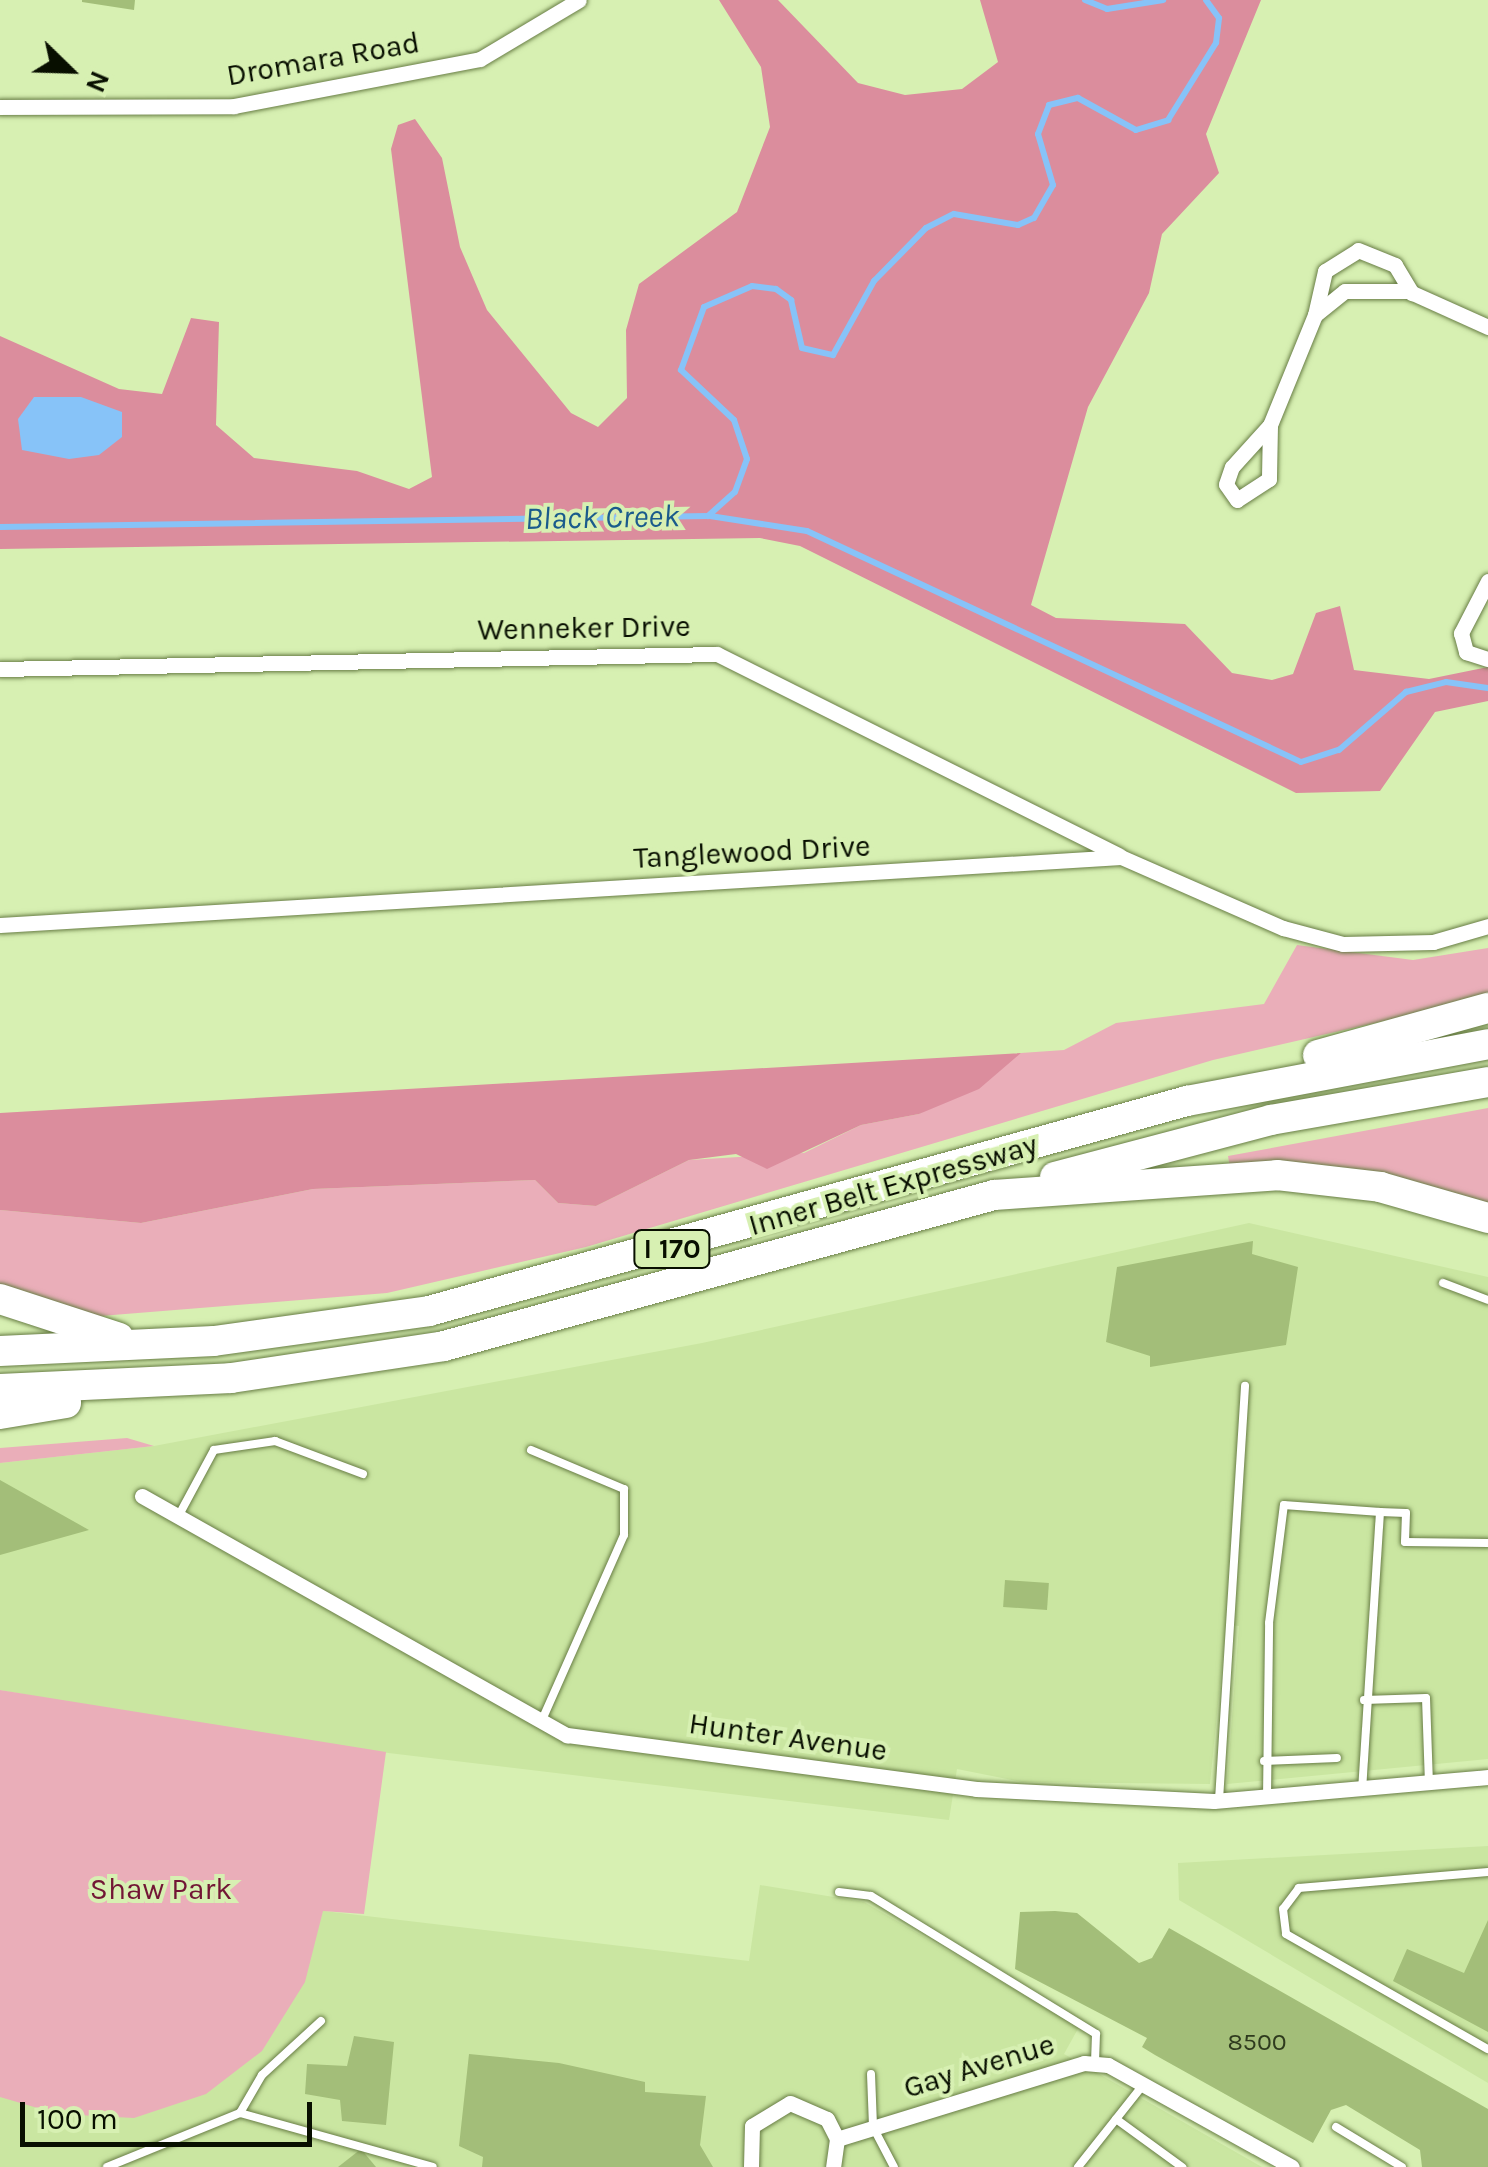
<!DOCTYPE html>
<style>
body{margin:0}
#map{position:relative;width:1488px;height:2167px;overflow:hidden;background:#d7f0b2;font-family:Karla,sans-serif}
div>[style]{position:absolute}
.built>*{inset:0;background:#cae6a1}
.green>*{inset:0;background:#eaaeb9}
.forest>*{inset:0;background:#db8d9d}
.water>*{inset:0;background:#87c3f8}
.stream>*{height:6px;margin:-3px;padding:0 3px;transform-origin:3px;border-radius:3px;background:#87c3f8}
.building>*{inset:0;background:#a3be79;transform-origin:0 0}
.roads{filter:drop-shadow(0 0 2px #687d45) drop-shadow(0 0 2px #687d45)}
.service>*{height:8px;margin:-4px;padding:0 4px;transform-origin:4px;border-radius:4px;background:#fff}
.minor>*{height:15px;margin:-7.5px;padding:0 7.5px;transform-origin:7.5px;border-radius:7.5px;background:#fff}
.motorway>*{height:30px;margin:-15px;padding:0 15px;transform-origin:15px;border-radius:15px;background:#fff}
span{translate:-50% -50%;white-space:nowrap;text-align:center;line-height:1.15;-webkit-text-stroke:8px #d7f0b2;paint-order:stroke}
.number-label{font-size:25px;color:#2f3b1e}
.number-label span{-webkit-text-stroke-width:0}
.shield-label span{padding:2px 8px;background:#d7f0b2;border:2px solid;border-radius:8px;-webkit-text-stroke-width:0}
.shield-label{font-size:28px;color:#080f00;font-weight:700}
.street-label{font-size:30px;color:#080f00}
.park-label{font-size:30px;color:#721635}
.water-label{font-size:32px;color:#1a5b8c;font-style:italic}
.north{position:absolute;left:20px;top:20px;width:100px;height:100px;-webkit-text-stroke:8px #d7f0b2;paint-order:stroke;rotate:113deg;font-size:28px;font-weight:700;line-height:40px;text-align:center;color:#080f00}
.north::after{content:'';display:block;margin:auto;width:35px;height:45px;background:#080f00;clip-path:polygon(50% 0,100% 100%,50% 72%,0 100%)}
.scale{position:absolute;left:20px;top:2102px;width:292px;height:45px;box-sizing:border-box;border:5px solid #080f00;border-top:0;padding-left:12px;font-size:30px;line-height:35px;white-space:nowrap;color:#080f00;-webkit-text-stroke:8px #d7f0b2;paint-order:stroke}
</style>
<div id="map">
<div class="built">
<div style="clip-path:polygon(1249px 1223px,1488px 1277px,1488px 1759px,1227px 1784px,1239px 1626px,1226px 1624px,1210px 1784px,1022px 1782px,957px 1769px,949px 1820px,288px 1741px,0 1690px,0 1463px,154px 1446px,702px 1343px)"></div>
<div style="clip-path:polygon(0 1760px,324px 1911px,749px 1961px,760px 1885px,864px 1902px,1079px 2027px,1064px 2054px,1262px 2167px,0 2167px)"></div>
<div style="clip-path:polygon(1488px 1846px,1488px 2083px,1179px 1900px,1178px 1863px)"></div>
</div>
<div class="green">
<div style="clip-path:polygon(1297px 945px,1413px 960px,1488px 948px,1488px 997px,1213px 1060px,586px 1247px,387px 1293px,88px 1317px,0 1286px,0 1210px,141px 1223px,313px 1189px,535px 1180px,558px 1203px,596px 1206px,689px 1160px,804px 1153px,861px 1125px,919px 1114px,1021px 1053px,1064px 1050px,1116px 1023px,1264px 1004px)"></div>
<div style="clip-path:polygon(1488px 1108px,1488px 1208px,1230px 1168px,1228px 1156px)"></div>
<div style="clip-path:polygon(127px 1438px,154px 1446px,0 1463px,0 1448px)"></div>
<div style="clip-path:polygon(0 1690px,386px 1752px,364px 1914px,323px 1911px,305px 1982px,262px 2051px,206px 2094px,134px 2118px,58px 2114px,0 2097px)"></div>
</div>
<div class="forest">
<div style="clip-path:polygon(719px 0,778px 0,858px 83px,905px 95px,962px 89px,998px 62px,980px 0,1261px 0,1206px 134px,1219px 173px,1162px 234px,1149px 293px,1088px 407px,1031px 605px,1056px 618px,1185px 624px,1232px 673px,1272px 680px,1293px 674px,1316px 613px,1340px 606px,1354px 670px,1429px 679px,1488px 667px,1488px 701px,1435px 712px,1380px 791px,1296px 793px,800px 546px,760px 538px,0 549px,0 336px,119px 389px,162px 394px,191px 318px,219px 322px,216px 425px,254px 458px,357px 471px,409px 489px,432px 477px,391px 149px,398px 125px,415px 119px,442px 158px,460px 247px,487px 310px,571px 413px,598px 427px,627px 398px,626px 330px,639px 284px,737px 212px,770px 127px,761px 67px)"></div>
<div style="clip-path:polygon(1021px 1053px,979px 1089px,919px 1114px,861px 1125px,767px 1169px,736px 1154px,689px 1160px,596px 1206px,558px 1203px,535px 1180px,313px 1189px,141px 1223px,0 1210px,0 1113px)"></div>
</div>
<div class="water">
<div style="clip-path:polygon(34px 397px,81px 397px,122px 412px,122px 437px,99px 455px,69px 459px,22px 450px,18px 419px)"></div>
</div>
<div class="stream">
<div style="left:1085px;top:0;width:24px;rotate:22deg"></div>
<div style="left:1107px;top:9px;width:57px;rotate:-9.1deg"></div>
<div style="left:710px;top:516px;width:98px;rotate:8.8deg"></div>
<div style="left:807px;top:531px;width:545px;rotate:25.06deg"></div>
<div style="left:1301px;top:762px;width:40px;rotate:-18deg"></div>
<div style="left:1339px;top:750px;width:89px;rotate:-40.9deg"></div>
<div style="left:1406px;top:692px;width:41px;rotate:-14deg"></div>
<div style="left:1446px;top:682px;width:42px;rotate:8.1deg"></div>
<div style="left:0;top:527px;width:708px;rotate:-0.89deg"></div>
<div style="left:708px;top:516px;width:36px;rotate:-42deg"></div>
<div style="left:735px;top:492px;width:35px;rotate:-70deg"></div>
<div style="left:747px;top:459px;width:41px;rotate:-108.4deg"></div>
<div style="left:734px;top:420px;width:73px;rotate:-136.7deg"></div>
<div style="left:681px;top:370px;width:67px;rotate:-69.9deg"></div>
<div style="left:704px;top:307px;width:52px;rotate:-23.6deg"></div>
<div style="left:752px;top:286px;width:24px;rotate:7deg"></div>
<div style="left:776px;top:289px;width:19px;rotate:36deg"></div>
<div style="left:791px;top:300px;width:49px;rotate:77.1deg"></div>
<div style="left:802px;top:348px;width:32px;rotate:13deg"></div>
<div style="left:833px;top:355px;width:85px;rotate:-61deg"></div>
<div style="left:874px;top:281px;width:74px;rotate:-45.5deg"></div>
<div style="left:926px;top:228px;width:31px;rotate:-27deg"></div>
<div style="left:954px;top:214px;width:65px;rotate:9.8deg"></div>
<div style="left:1018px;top:225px;width:17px;rotate:-24deg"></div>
<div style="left:1034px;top:218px;width:38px;rotate:-60deg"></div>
<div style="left:1053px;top:185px;width:53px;rotate:-106.4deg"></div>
<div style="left:1038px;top:134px;width:31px;rotate:-69deg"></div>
<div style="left:1049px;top:105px;width:30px;rotate:-14deg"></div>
<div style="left:1078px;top:98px;width:66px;rotate:28.9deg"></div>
<div style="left:1136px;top:130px;width:34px;rotate:-17deg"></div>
<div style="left:1168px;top:120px;width:91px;rotate:-58.1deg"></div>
<div style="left:1216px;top:43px;width:25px;rotate:-83deg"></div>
<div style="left:1219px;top:18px;width:22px;rotate:-126deg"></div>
</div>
<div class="building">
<div style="clip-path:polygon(82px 0,135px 0,134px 10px,82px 2px)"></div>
<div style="clip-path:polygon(1253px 1241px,1252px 1254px,1298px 1267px,1286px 1345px,1150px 1367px,1150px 1356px,1106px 1342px,1117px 1267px)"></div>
<div style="clip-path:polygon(0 1480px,89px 1530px,0 1555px)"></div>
<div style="left:1005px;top:1580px;width:44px;height:27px;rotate:4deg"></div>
<div style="clip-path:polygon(1055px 1911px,1077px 1913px,1139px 1963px,1152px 1958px,1169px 1928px,1488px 2109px,1488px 2167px,1422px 2167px,1420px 2150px,1346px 2105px,1331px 2110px,1313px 2143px,1155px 2055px,1142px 2047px,1147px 2038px,1015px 1969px,1020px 1912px)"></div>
<div style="clip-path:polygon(1488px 1920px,1488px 2032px,1393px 1981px,1407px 1949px,1464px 1973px)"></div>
<div style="clip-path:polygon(354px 2036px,394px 2042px,386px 2125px,342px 2121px,340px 2100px,305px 2094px,307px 2064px,347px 2066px)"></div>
<div style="clip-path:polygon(469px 2054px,559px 2063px,645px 2082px,645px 2092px,706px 2096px,700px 2145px,713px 2167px,482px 2167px,483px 2157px,459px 2146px)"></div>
<div style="clip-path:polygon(361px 2149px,376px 2167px,338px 2167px)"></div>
</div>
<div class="roads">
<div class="service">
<div style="left:1443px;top:1283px;width:48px;rotate:20.7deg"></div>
<div style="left:531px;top:1450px;width:101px;rotate:22.8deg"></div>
<div style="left:624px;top:1489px;width:46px;rotate:90deg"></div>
<div style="left:624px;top:1535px;width:205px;rotate:113.9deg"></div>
<div style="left:1380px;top:1512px;width:26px;rotate:2deg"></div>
<div style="left:1406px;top:1513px;width:29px;rotate:92deg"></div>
<div style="left:1405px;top:1542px;width:83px;rotate:0.7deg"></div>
<div style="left:179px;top:1515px;width:74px;rotate:-61.7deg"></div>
<div style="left:214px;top:1450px;width:62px;rotate:-8.4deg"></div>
<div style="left:275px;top:1441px;width:94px;rotate:20.6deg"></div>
<div style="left:1364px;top:1700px;width:62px;rotate:-1.8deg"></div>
<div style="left:1426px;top:1698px;width:85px;rotate:88deg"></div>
<div style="left:1264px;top:1761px;width:73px;rotate:-2.4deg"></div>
<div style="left:1267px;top:1797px;width:174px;rotate:-89.3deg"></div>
<div style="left:1269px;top:1623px;width:119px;rotate:-82.8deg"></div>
<div style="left:1284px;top:1505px;width:96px;rotate:4.2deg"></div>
<div style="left:1380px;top:1512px;width:276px;rotate:93.7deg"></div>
<div style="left:1219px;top:1800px;width:415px;rotate:-86.4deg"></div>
<div style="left:1488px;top:1872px;width:190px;rotate:175.2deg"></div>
<div style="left:1299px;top:1888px;width:26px;rotate:127deg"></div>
<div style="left:1283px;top:1909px;width:25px;rotate:83deg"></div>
<div style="left:1286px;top:1934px;width:232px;rotate:29.7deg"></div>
<div style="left:839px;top:1892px;width:32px;rotate:7deg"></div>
<div style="left:871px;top:1896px;width:264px;rotate:31.5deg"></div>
<div style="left:1096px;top:2034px;width:29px;rotate:92deg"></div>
<div style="left:321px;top:2021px;width:80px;rotate:137.5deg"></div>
<div style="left:262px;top:2075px;width:44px;rotate:120.1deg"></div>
<div style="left:240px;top:2113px;width:200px;rotate:15.6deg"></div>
<div style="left:871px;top:2074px;width:53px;rotate:87.8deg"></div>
<div style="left:873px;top:2127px;width:45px;rotate:62.3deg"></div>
<div style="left:1116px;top:2119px;width:82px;rotate:36deg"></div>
<div style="left:1336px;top:2127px;width:77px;rotate:31.2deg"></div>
<div style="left:107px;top:2167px;width:144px;rotate:-22.1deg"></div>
<div style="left:1078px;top:2167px;width:105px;rotate:-51.6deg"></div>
</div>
<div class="minor">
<div style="left:0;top:107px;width:234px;rotate:-0.2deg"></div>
<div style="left:234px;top:106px;width:250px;rotate:-10.8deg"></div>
<div style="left:480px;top:59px;width:115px;rotate:-30.8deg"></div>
<div style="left:1315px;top:315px;width:45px;rotate:-77.2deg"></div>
<div style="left:1325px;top:271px;width:39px;rotate:-32deg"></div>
<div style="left:1358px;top:250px;width:40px;rotate:22deg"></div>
<div style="left:1395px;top:265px;width:33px;rotate:59deg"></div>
<div style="left:1270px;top:425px;width:54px;rotate:91.1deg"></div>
<div style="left:1269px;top:479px;width:38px;rotate:147deg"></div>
<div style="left:1237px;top:500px;width:19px;rotate:-125deg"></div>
<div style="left:1226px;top:484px;width:18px;rotate:-71deg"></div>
<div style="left:1232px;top:467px;width:57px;rotate:-47.9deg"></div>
<div style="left:1270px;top:425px;width:119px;rotate:-67.8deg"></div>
<div style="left:1315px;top:315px;width:38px;rotate:-39deg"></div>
<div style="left:1345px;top:291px;width:63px"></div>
<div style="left:1408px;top:291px;width:88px;rotate:24.2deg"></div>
<div style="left:1488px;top:581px;width:59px;rotate:117.4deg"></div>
<div style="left:1461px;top:633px;width:20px;rotate:75deg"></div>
<div style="left:1466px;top:652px;width:23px;rotate:18deg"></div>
<div style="left:0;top:669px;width:717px;rotate:-1.2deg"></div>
<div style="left:717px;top:654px;width:449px;rotate:26.6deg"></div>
<div style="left:0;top:925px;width:1123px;rotate:-3.47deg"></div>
<div style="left:1121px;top:857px;width:177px;rotate:23.7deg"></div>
<div style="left:1283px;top:928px;width:62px;rotate:14.9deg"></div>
<div style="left:1343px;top:944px;width:90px;rotate:-1.3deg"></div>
<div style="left:1433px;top:942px;width:57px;rotate:-16.2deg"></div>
<div style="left:142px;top:1496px;width:488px;rotate:29.4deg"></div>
<div style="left:567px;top:1735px;width:413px;rotate:7.5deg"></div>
<div style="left:976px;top:1789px;width:238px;rotate:2.9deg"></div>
<div style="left:1214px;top:1801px;width:275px;rotate:-5deg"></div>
<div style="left:837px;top:2139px;width:258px;rotate:-17.1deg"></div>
<div style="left:1084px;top:2063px;width:24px;rotate:5deg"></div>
<div style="left:1108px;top:2065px;width:210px;rotate:29deg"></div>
<div style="left:751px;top:2167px;width:41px;rotate:-88.6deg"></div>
<div style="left:752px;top:2126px;width:44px;rotate:-31.2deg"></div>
<div style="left:790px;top:2103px;width:40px;rotate:23.4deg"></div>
<div style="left:827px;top:2119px;width:22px;rotate:63deg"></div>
<div style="left:837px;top:2139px;width:28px;rotate:98deg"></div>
</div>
<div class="motorway">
<div style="left:1318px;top:1055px;width:176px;rotate:-15.5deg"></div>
<div style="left:1055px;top:1177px;width:223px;rotate:-14.8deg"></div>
<div style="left:1271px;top:1120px;width:220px;rotate:-9.9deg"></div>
<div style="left:0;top:1299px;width:125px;rotate:18.1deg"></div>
<div style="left:0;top:1351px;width:214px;rotate:-2.7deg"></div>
<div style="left:214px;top:1341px;width:217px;rotate:-7.9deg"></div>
<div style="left:429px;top:1311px;width:787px;rotate:-15.49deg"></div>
<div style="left:1187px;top:1101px;width:306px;rotate:-10.7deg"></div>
<div style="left:0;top:1389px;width:231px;rotate:-2.7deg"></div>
<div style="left:231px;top:1378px;width:215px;rotate:-8.5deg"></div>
<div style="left:444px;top:1346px;width:570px;rotate:-15.35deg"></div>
<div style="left:994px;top:1195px;width:284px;rotate:-4deg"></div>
<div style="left:1277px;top:1175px;width:104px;rotate:6.6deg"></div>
<div style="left:1380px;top:1187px;width:112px;rotate:16deg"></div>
<div style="left:0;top:1414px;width:67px;rotate:-9.5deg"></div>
</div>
</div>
<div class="number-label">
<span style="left:1257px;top:2042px">8500</span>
</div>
<div class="shield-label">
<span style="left:672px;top:1249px">I 170</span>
</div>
<div class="street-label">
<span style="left:323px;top:59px;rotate:-10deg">Dromara Road</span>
<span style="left:584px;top:628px;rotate:-1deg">Wenneker Drive</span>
<span style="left:752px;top:852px;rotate:-3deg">Tanglewood Drive</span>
<span style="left:893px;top:1185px;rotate:-16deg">Inner Belt Expressway</span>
<span style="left:788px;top:1737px;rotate:8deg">Hunter Avenue</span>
<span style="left:979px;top:2066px;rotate:-17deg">Gay Avenue</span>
</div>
<div class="park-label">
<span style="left:161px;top:1889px">Shaw Park</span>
</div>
<div class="water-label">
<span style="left:602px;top:518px;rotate:-1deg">Black Creek</span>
</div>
<div class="north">N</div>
<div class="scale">100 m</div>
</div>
